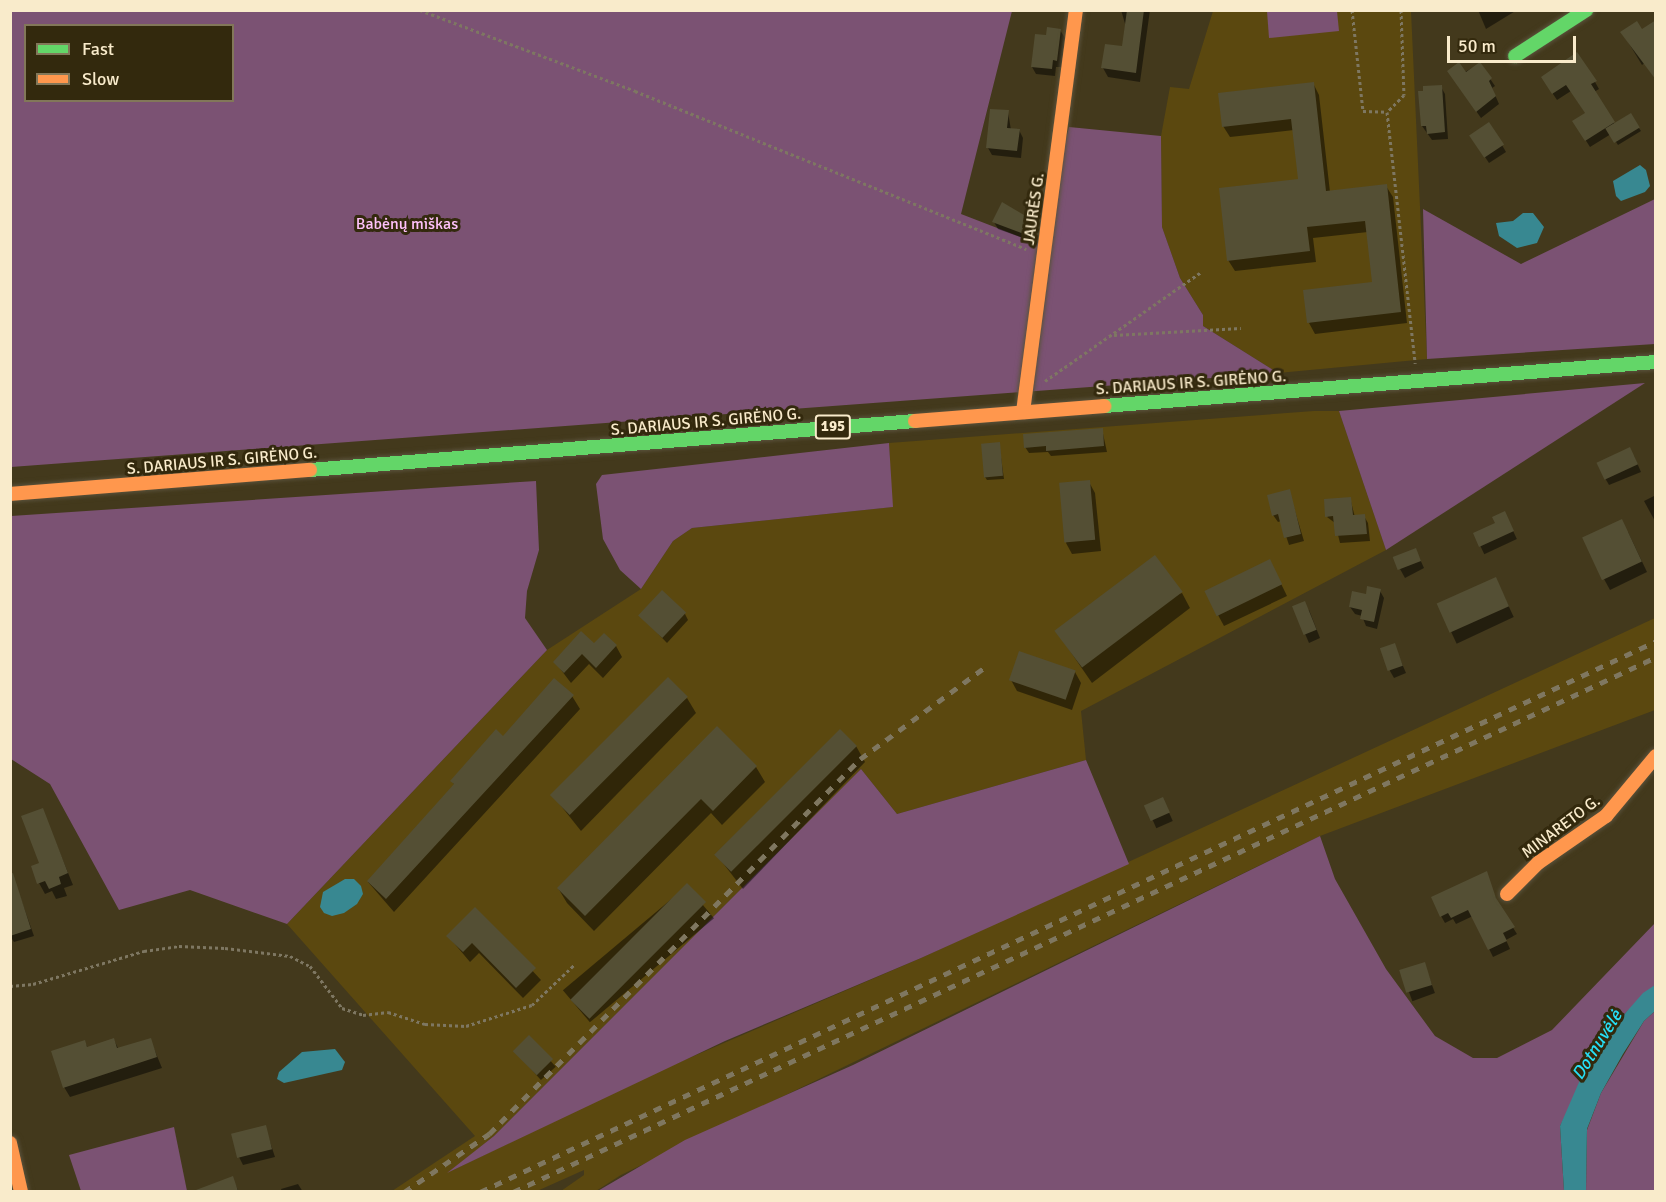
<!DOCTYPE html>
<meta charset="utf-8">
<style>
body{margin:0}
#map{position:relative;width:1666px;height:1202px;overflow:hidden;background:#43391c;font-family:Signika,sans-serif}
div>[style]{position:absolute}
.built>*{inset:0;background:#5b480f}
.green>*{inset:0;background:#7b5273}
.water>*{inset:0;background:#388891}
.shadow>*{inset:0;background:#0007;transform-origin:0 0}
.building>*{inset:0;background:#544f34;transform-origin:0 0}
.path>*{height:3px;margin-top:-1.5px;transform-origin:0;background:repeating-linear-gradient(90deg,#7e7762 0 3px,transparent 0 6px)}
.roads{filter:drop-shadow(0 0 2px #5a523c) drop-shadow(0 0 2px #5a523c)}
.fast>*{height:14px;margin:-7px;padding:0 7px;transform-origin:7px;border-radius:7px;background:#63d668}
.slow>*{height:14px;margin:-7px;padding:0 7px;transform-origin:7px;border-radius:7px;background:#ff974d}
.rail>*{height:4.5px;margin-top:-2.25px;transform-origin:0;background:repeating-linear-gradient(90deg,#7f7760 0 8px,transparent 0 16px)}
span{translate:-50% -50%;white-space:nowrap;text-align:center;line-height:1.15;-webkit-text-stroke:6px #33290d;paint-order:stroke}
.shield-label span{padding:2px 4px;background:#33290d;border:2px solid;border-radius:4px;-webkit-text-stroke-width:0}
.shield-label{font-size:15px;color:#f9ebcb;font-weight:700}
.street-label{font-size:16px;color:#f9ebcb}
.park-label{font-size:16px;color:#ffc1fb}
.water-label{font-size:18px;color:#27e0f7;font-style:italic}
.frame{position:absolute;inset:0;border:12px solid #f9ebcb;pointer-events:none}
.legend{position:absolute;left:24px;top:24px;width:210px;height:78px;box-sizing:border-box;background:#33290d;border:2px solid #827759;margin:0;padding:8px 10px;list-style:none;font-size:18px;color:#f9ebcb}
.legend li{display:flex;align-items:center;gap:12px;height:30px}
.legend b{width:30px;border:2px solid #827759}
.scale{position:absolute;left:1447px;top:36px;width:129px;height:27px;box-sizing:border-box;border:3px solid #f9ebcb;border-top:0;padding-left:8px;font-size:18px;line-height:21px;white-space:nowrap;color:#f9ebcb;-webkit-text-stroke:4px #33290d;paint-order:stroke}
</style>
<div id="map">
<div class="built">
<div style="clip-path:polygon(1213px 11px,1411px 11px,1427px 359px,1278px 373px,1203px 326px,1203px 315px,1180px 278px,1162px 227px,1161px 136px,1170px 87px,1189px 89px)"></div>
<div style="clip-path:polygon(1314px 411px,1339px 411px,1386px 550px,1081px 711px,1086px 760px,897px 814px,861px 769px,494px 1136px,451px 1171px,652px 1074px,921px 958px,1655px 618px,1655px 710px,1320px 836px,621px 1175px,596px 1191px,561px 1191px,584px 1175px,584px 1170px,537px 1191px,392px 1191px,475px 1136px,287px 924px,547px 650px,641px 589px,673px 541px,692px 528px,892px 507px,889px 443px)"></div>
</div>
<div class="green">
<div style="clip-path:polygon(evenodd,10px 11px,1012px 11px,961px 214px,1039px 244px,1069px 127px,1161px 136px,1162px 227px,1180px 278px,1203px 315px,1203px 326px,1278px 373px,11px 467px,10px 11px,26px 26px,232px 26px,232px 100px,26px 100px,26px 26px)"></div>
<div style="clip-path:polygon(1267px 11px,1337px 11px,1339px 31px,1269px 38px)"></div>
<div style="clip-path:polygon(1655px 199px,1655px 344px,1427px 359px,1423px 209px,1521px 264px)"></div>
<div style="clip-path:polygon(1645px 383px,1386px 550px,1339px 411px)"></div>
<div style="clip-path:polygon(889px 443px,893px 507px,692px 528px,673px 541px,641px 589px,620px 570px,603px 539px,596px 484px,602px 475px)"></div>
<div style="clip-path:polygon(536px 481px,539px 550px,527px 591px,525px 618px,547px 650px,287px 924px,190px 890px,119px 910px,50px 784px,11px 759px,11px 516px)"></div>
<div style="clip-path:polygon(1086px 760px,1129px 864px,921px 958px,725px 1041px,447px 1173px,494px 1136px,861px 769px,897px 814px)"></div>
<div style="clip-path:polygon(1320px 836px,1335px 879px,1386px 969px,1435px 1036px,1473px 1058px,1497px 1058px,1552px 1030px,1655px 923px,1655px 985px,1615px 1023px,1560px 1126px,1564px 1191px,596px 1192px,685px 1140px,853px 1065px)"></div>
<div style="clip-path:polygon(1655px 1011px,1655px 1191px,1586px 1192px,1587px 1130px,1601px 1093px,1644px 1021px)"></div>
<div style="clip-path:polygon(174px 1127px,187px 1191px,81px 1191px,69px 1155px)"></div>
</div>
<div class="water">
<div style="clip-path:polygon(1640px 165px,1646px 170px,1650px 186px,1645px 192px,1621px 201px,1616px 196px,1613px 181px)"></div>
<div style="clip-path:polygon(1523px 213px,1533px 213px,1544px 227px,1537px 243px,1517px 248px,1499px 236px,1496px 223px,1513px 221px)"></div>
<div style="clip-path:polygon(345px 879px,354px 879px,361px 886px,363px 894px,357px 904px,344px 913px,332px 916px,324px 913px,320px 907px,323px 892px)"></div>
<div style="clip-path:polygon(1655px 985px,1655px 1011px,1644px 1021px,1623px 1054px,1601px 1093px,1587px 1129px,1586px 1191px,1564px 1191px,1560px 1126px,1593px 1050px,1643px 993px)"></div>
<div style="clip-path:polygon(335px 1049px,345px 1062px,342px 1070px,284px 1083px,277px 1079px,279px 1072px,302px 1052px)"></div>
</div>
<div class="shadow">
<div style="clip-path:polygon(1121px 10px,1150px 10px,1140px 82px,1108px 77px,1103px 68px,1124px 48px,1126px 27px)"></div>
<div style="clip-path:polygon(1478px 10px,1517px 10px,1486px 29px)"></div>
<div style="clip-path:polygon(1060px 30px,1065px 38px,1061px 67px,1056px 67px,1055px 76px,1036px 74px,1032px 67px,1047px 37px)"></div>
<div style="clip-path:polygon(1622px 32px,1646px 62px,1642px 65px)"></div>
<div style="clip-path:polygon(1480px 64px,1495px 86px,1492px 88px,1499px 104px,1481px 118px,1453px 78px)"></div>
<div style="clip-path:polygon(1595px 82px,1599px 89px,1594px 92px,1615px 125px,1630px 115px,1641px 131px,1618px 145px,1611px 134px,1590px 147px,1574px 122px,1586px 114px,1571px 91px,1557px 100px,1547px 85px)"></div>
<div style="clip-path:polygon(1313px 83px,1319px 95px,1330px 192px,1386px 186px,1393px 197px,1407px 323px,1315px 334px,1309px 323px,1374px 283px,1368px 232px,1313px 238px,1316px 262px,1235px 271px,1228px 260px,1300px 180px,1294px 130px,1230px 137px,1223px 126px)"></div>
<div style="clip-path:polygon(1441px 87px,1445px 94px,1448px 139px,1432px 140px,1422px 126px)"></div>
<div style="clip-path:polygon(1008px 112px,1011px 130px,1019px 130px,1023px 138px,1021px 158px,992px 155px,988px 148px)"></div>
<div style="clip-path:polygon(1475px 142px,1502px 145px,1506px 152px,1489px 163px)"></div>
<div style="clip-path:polygon(994px 222px,1033px 222px,1037px 229px,1031px 241px,998px 229px)"></div>
<div style="clip-path:polygon(1102px 429px,1107px 452px,1051px 456px,1048px 452px,1029px 453px,1025px 447px)"></div>
<div style="clip-path:polygon(999px 443px,1004px 479px,987px 480px,985px 477px)"></div>
<div style="clip-path:polygon(1634px 456px,1641px 472px,1609px 485px,1605px 478px)"></div>
<div style="clip-path:polygon(1089px 482px,1095px 493px,1101px 551px,1072px 554px,1066px 543px)"></div>
<div style="clip-path:polygon(1289px 491px,1304px 541px,1289px 545px,1281px 521px,1278px 522px,1273px 515px)"></div>
<div style="clip-path:polygon(1656px 495px,1656px 523px,1644px 501px)"></div>
<div style="clip-path:polygon(1350px 498px,1355px 517px,1364px 516px,1368px 523px,1370px 541px,1340px 543px,1335px 523px,1327px 517px)"></div>
<div style="left:1508px;top:520px;width:21px;height:36px;rotate:65deg"></div>
<div style="clip-path:polygon(1628px 532px,1647px 572px,1610px 590px,1604px 579px)"></div>
<div style="clip-path:polygon(1419px 557px,1424px 568px,1405px 578px,1395px 560px)"></div>
<div style="clip-path:polygon(1270px 561px,1287px 596px,1224px 626px,1218px 615px)"></div>
<div style="left:1496px;top:579px;width:42px;height:63px;rotate:65deg"></div>
<div style="clip-path:polygon(1380px 591px,1384px 598px,1377px 629px,1366px 626px,1362px 616px,1355px 614px,1350px 607px)"></div>
<div style="clip-path:polygon(1182px 593px,1190px 608px,1092px 683px,1057px 632px)"></div>
<div style="clip-path:polygon(1294px 608px,1309px 610px,1320px 638px,1309px 643px)"></div>
<div style="clip-path:polygon(684px 612px,688px 620px,667px 643px,641px 616px)"></div>
<div style="clip-path:polygon(594px 645px,616px 646px,622px 657px,603px 678px,589px 664px,571px 683px,555px 662px)"></div>
<div style="clip-path:polygon(1394px 645px,1406px 673px,1394px 678px,1390px 671px)"></div>
<div style="clip-path:polygon(1075px 672px,1081px 683px,1072px 710px,1017px 691px,1011px 680px)"></div>
<div style="clip-path:polygon(572px 696px,580px 709px,394px 912px,368px 882px,455px 786px,452px 781px,503px 738px)"></div>
<div style="clip-path:polygon(687px 698px,696px 713px,581px 831px,554px 797px)"></div>
<div style="clip-path:polygon(717px 728px,756px 767px,765px 782px,722px 825px,711px 813px,594px 931px,567px 903px,558px 888px)"></div>
<div style="clip-path:polygon(856px 746px,865px 762px,743px 889px,719px 858px)"></div>
<div style="left:1163px;top:799px;width:24px;height:18px;rotate:66deg"></div>
<div style="clip-path:polygon(42px 809px,73px 885px,64px 888px,67px 896px,56px 899px,52px 891px,45px 894px,39px 883px)"></div>
<div style="clip-path:polygon(1486px 873px,1498px 904px,1517px 934px,1506px 940px,1510px 949px,1493px 957px,1473px 916px,1456px 924px,1453px 919px,1445px 923px,1441px 916px)"></div>
<div style="left:687px;top:886px;width:42px;height:162px;rotate:50deg"></div>
<div style="clip-path:polygon(18px 891px,34px 936px,14px 942px,10px 936px)"></div>
<div style="clip-path:polygon(475px 909px,541px 980px,523px 998px,479px 953px,470px 962px,448px 936px)"></div>
<div style="left:1424px;top:963px;width:32px;height:24px;rotate:70deg"></div>
<div style="left:529px;top:1037px;width:40px;height:20px;rotate:48deg"></div>
<div style="clip-path:polygon(150px 1039px,162px 1068px,70px 1097px,64px 1087px,84px 1041px,88px 1048px,114px 1040px,119px 1050px)"></div>
<div style="clip-path:polygon(265px 1127px,275px 1157px,243px 1165px,239px 1157px)"></div>
<div style="clip-path:polygon(232px 1178px,239px 1192px,208px 1192px,207px 1188px)"></div>
<div style="clip-path:polygon(298px 1184px,303px 1192px,282px 1192px,281px 1189px)"></div>
</div>
<div class="building">
<div style="clip-path:polygon(1127px 10px,1144px 10px,1136px 73px,1101px 68px,1105px 44px,1122px 46px)"></div>
<div style="clip-path:polygon(1656px 20px,1656px 80px,1620px 32px,1637px 21px,1642px 29px)"></div>
<div style="clip-path:polygon(1047px 27px,1061px 29px,1057px 61px,1053px 60px,1052px 69px,1031px 67px,1035px 34px,1046px 35px)"></div>
<div style="clip-path:polygon(1577px 52px,1597px 81px,1591px 84px,1615px 122px,1585px 141px,1572px 121px,1585px 113px,1566px 85px,1552px 94px,1541px 77px)"></div>
<div style="clip-path:polygon(1459px 62px,1466px 72px,1480px 62px,1492px 78px,1489px 81px,1496px 96px,1476px 112px,1447px 71px)"></div>
<div style="clip-path:polygon(1314px 82px,1326px 191px,1387px 184px,1401px 312px,1307px 323px,1303px 290px,1372px 282px,1365px 221px,1307px 227px,1310px 251px,1227px 261px,1219px 188px,1298px 179px,1291px 119px,1222px 127px,1218px 93px)"></div>
<div style="clip-path:polygon(1442px 85px,1445px 132px,1427px 134px,1426px 126px,1421px 126px,1418px 91px,1423px 91px,1423px 86px)"></div>
<div style="clip-path:polygon(990px 109px,1009px 110px,1007px 128px,1020px 129px,1017px 151px,986px 148px)"></div>
<div style="left:1631px;top:113px;width:17px;height:30px;rotate:59deg"></div>
<div style="left:1489px;top:122px;width:27px;height:24px;rotate:56deg"></div>
<div style="clip-path:polygon(1002px 202px,1034px 221px,1027px 235px,992px 222px)"></div>
<div style="clip-path:polygon(1103px 428px,1104px 446px,1046px 451px,1046px 446px,1024px 448px,1023px 434px)"></div>
<div style="left:1000px;top:442px;width:34px;height:19px;rotate:85deg"></div>
<div style="left:1630px;top:447px;width:19px;height:37px;rotate:65deg"></div>
<div style="left:1090px;top:480px;width:60px;height:31px;rotate:85deg"></div>
<div style="clip-path:polygon(1290px 489px,1301px 534px,1284px 538px,1278px 514px,1272px 516px,1267px 495px)"></div>
<div style="clip-path:polygon(1351px 497px,1353px 515px,1365px 514px,1367px 534px,1335px 536px,1333px 516px,1325px 517px,1324px 499px)"></div>
<div style="clip-path:polygon(1505px 511px,1514px 531px,1479px 547px,1473px 533px,1495px 523px,1492px 517px)"></div>
<div style="left:1622px;top:519px;width:47px;height:44px;rotate:65deg"></div>
<div style="left:1416px;top:548px;width:14px;height:25px;rotate:69deg"></div>
<div style="left:1155px;top:555px;width:46px;height:126px;rotate:53deg"></div>
<div style="left:1270px;top:559px;width:28px;height:73px;rotate:64deg"></div>
<div style="left:1496px;top:577px;width:32px;height:65px;rotate:66deg"></div>
<div style="clip-path:polygon(1367px 586px,1381px 589px,1374px 622px,1360px 619px,1362px 610px,1349px 607px,1352px 591px,1366px 594px)"></div>
<div style="left:662px;top:590px;width:33px;height:35px;rotate:43deg"></div>
<div style="left:1305px;top:601px;width:31px;height:14px;rotate:68deg"></div>
<div style="clip-path:polygon(581px 631px,594px 643px,604px 633px,617px 645px,596px 668px,582px 654px,564px 673px,553px 662px)"></div>
<div style="left:1395px;top:643px;width:24px;height:16px;rotate:71deg"></div>
<div style="left:1019px;top:651px;width:60px;height:31px;rotate:19deg"></div>
<div style="left:668px;top:677px;width:28px;height:167px;rotate:45deg"></div>
<div style="clip-path:polygon(554px 678px,574px 695px,386px 899px,367px 881px,454px 784px,450px 781px,496px 729px,503px 736px)"></div>
<div style="clip-path:polygon(717px 726px,757px 766px,713px 811px,701px 799px,585px 916px,557px 888px)"></div>
<div style="left:840px;top:729px;width:24px;height:178px;rotate:45deg"></div>
<div style="left:1163px;top:797px;width:17px;height:21px;rotate:66deg"></div>
<div style="clip-path:polygon(43px 808px,68px 873px,59px 877px,61px 884px,49px 889px,45px 881px,37px 884px,31px 866px,39px 863px,21px 816px)"></div>
<div style="clip-path:polygon(1487px 871px,1496px 898px,1515px 927px,1503px 933px,1507px 941px,1488px 950px,1468px 910px,1451px 918px,1448px 913px,1440px 917px,1431px 897px)"></div>
<div style="clip-path:polygon(13px 873px,31px 929px,10px 936px,10px 874px)"></div>
<div style="left:687px;top:883px;width:27px;height:165px;rotate:45deg"></div>
<div style="clip-path:polygon(475px 907px,536px 968px,516px 988px,472px 943px,463px 952px,446px 936px)"></div>
<div style="left:1425px;top:962px;width:24px;height:27px;rotate:73deg"></div>
<div style="left:529px;top:1035px;width:34px;height:23px;rotate:45deg"></div>
<div style="clip-path:polygon(114px 1038px,117px 1048px,151px 1038px,157px 1057px,63px 1088px,51px 1051px,85px 1040px,87px 1047px)"></div>
<div style="left:266px;top:1125px;width:25px;height:36px;rotate:76deg"></div>
<div style="clip-path:polygon(233px 1176px,238px 1191px,197px 1191px,196px 1190px)"></div>
</div>
<div class="path">
<div style="left:420px;top:10px;width:230px;rotate:20.6deg"></div>
<div style="left:635px;top:91px;width:422px;rotate:22deg"></div>
<div style="left:1352px;top:10px;width:102px;rotate:83.8deg"></div>
<div style="left:1363px;top:111px;width:24px;rotate:2deg"></div>
<div style="left:1401px;top:10px;width:85px;rotate:88deg"></div>
<div style="left:1404px;top:95px;width:24px;rotate:135deg"></div>
<div style="left:1387px;top:112px;width:253px;rotate:83.6deg"></div>
<div style="left:1114px;top:335px;width:127px;rotate:-3.2deg"></div>
<div style="left:1045px;top:381px;width:190px;rotate:-34.9deg"></div>
<div style="left:10px;top:986px;width:23px;rotate:-5deg"></div>
<div style="left:33px;top:984px;width:116px;rotate:-16.6deg"></div>
<div style="left:144px;top:951px;width:35px;rotate:-8deg"></div>
<div style="left:179px;top:946px;width:46px;rotate:2.5deg"></div>
<div style="left:225px;top:948px;width:65px;rotate:7deg"></div>
<div style="left:290px;top:956px;width:22px;rotate:27deg"></div>
<div style="left:310px;top:966px;width:53px;rotate:52.7deg"></div>
<div style="left:342px;top:1008px;width:22px;rotate:18deg"></div>
<div style="left:363px;top:1015px;width:25px;rotate:-7deg"></div>
<div style="left:388px;top:1012px;width:39px;rotate:18deg"></div>
<div style="left:425px;top:1024px;width:41px;rotate:2.8deg"></div>
<div style="left:466px;top:1026px;width:69px;rotate:-17.7deg"></div>
<div style="left:532px;top:1005px;width:58px;rotate:-43.6deg"></div>
</div>
<div class="roads">
<div class="fast">
<div style="left:1515px;top:56px;width:85px;rotate:-32.9deg"></div>
<div style="left:1104px;top:406px;width:554px;rotate:-4.56deg"></div>
<div style="left:310px;top:470px;width:607px;rotate:-4.63deg"></div>
</div>
<div class="slow">
<div style="left:1023px;top:412px;width:405px;rotate:-82.5deg"></div>
<div style="left:915px;top:421px;width:190px;rotate:-4.5deg"></div>
<div style="left:10px;top:494px;width:301px;rotate:-4.6deg"></div>
<div style="left:1507px;top:894px;width:44px;rotate:-45deg"></div>
<div style="left:1538px;top:863px;width:83px;rotate:-34.7deg"></div>
<div style="left:1606px;top:816px;width:78px;rotate:-50.2deg"></div>
<div style="left:10px;top:1143px;width:50px;rotate:77.3deg"></div>
</div>
</div>
<div class="rail">
<div style="left:404px;top:1192px;width:103px;rotate:-34.3deg"></div>
<div style="left:489px;top:1134px;width:528px;rotate:-45.31deg"></div>
<div style="left:860px;top:759px;width:159px;rotate:-36.3deg"></div>
<div style="left:480px;top:1192px;width:1299px;rotate:-25.1deg"></div>
<div style="left:513px;top:1192px;width:1262px;rotate:-25.08deg"></div>
</div>
<div class="shield-label">
<span style="left:833px;top:427px">195</span>
</div>
<div class="street-label">
<span style="left:1034px;top:209px;rotate:-82deg">JAURĖS G.</span>
<span style="left:1191px;top:383px;rotate:-4deg">S. DARIAUS IR S. GIRĖNO G.</span>
<span style="left:706px;top:422px;rotate:-5deg">S. DARIAUS IR S. GIRĖNO G.</span>
<span style="left:222px;top:461px;rotate:-5deg">S. DARIAUS IR S. GIRĖNO G.</span>
<span style="left:1561px;top:827px;rotate:-37deg">MINARETO G.</span>
</div>
<div class="park-label">
<span style="left:407px;top:224px">Babėnų miškas</span>
</div>
<div class="water-label">
<span style="left:1597px;top:1045px;rotate:-58deg">Dotnuvėlė</span>
</div>
<div class="frame"></div>
<ul class="legend">
<li><b style="height:8px;background:#63d668"></b>Fast</li>
<li><b style="height:8px;background:#ff974d"></b>Slow</li>
</ul>
<div class="scale">50 m</div>
</div>
